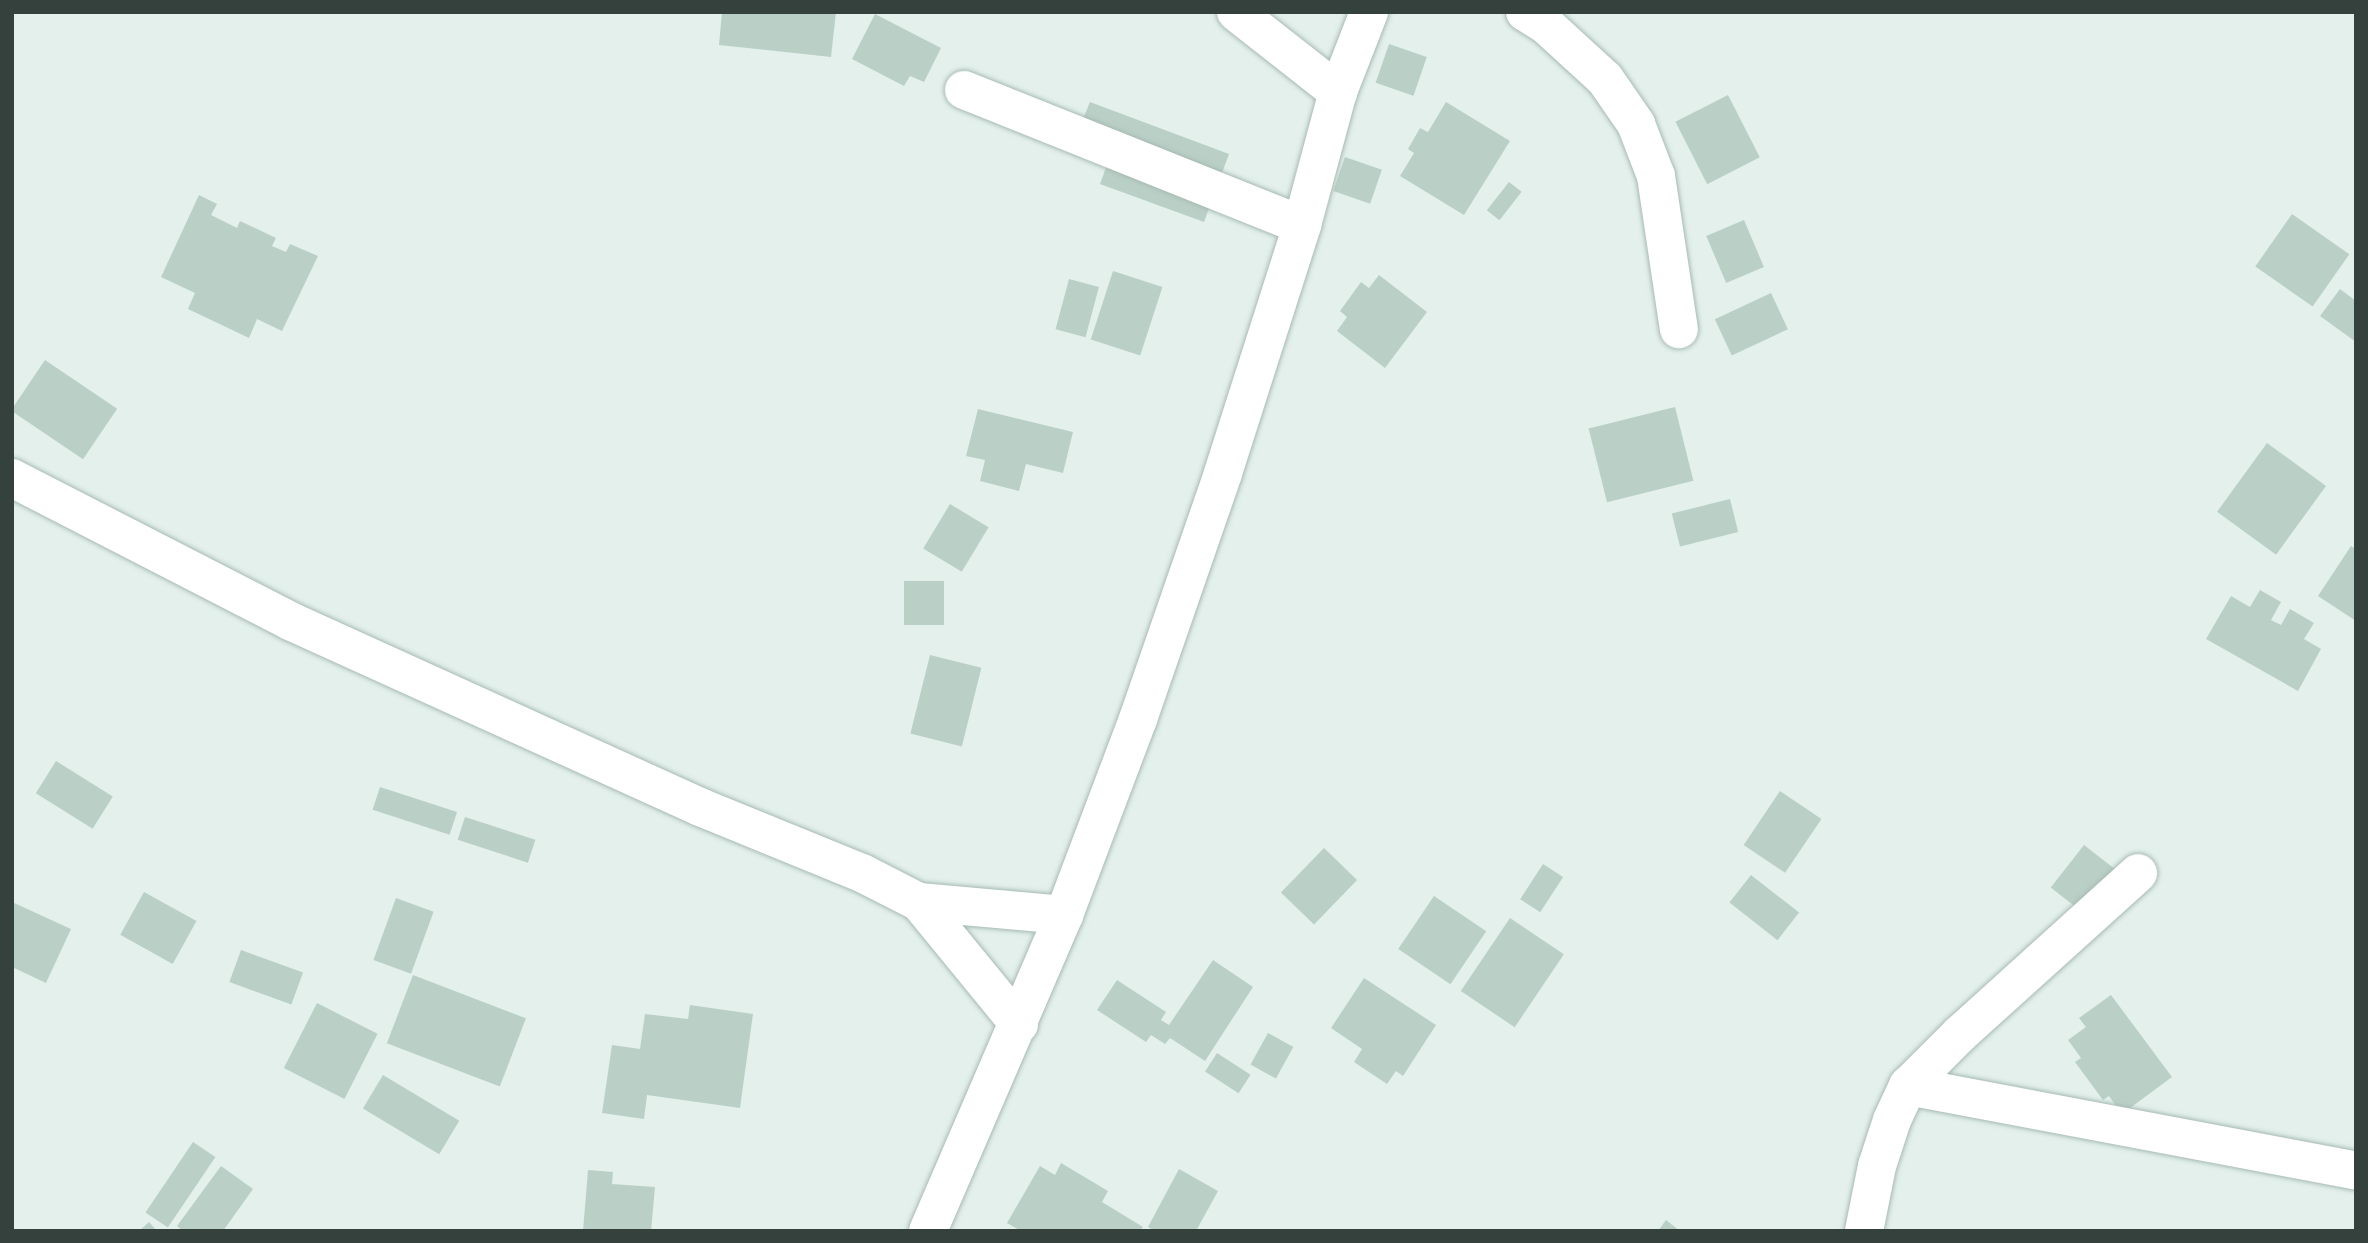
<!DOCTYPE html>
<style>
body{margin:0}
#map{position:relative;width:2368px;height:1243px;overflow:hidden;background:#e3f0ec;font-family:"Varela Round",sans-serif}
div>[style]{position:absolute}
.building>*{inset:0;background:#bad0c7;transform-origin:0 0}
.roads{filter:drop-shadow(0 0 2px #a7bab3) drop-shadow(0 0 2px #a7bab3)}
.minor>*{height:38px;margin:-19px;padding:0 19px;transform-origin:19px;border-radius:19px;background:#fff}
span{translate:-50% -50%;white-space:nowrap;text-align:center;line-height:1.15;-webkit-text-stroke:5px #fff;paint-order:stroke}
.frame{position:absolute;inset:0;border:14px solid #34413c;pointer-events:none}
</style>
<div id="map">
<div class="building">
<div style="clip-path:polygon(722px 12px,836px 12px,831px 57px,719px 45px)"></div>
<div style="clip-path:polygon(875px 14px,941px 48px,924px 82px,910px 76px,904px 86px,852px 59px)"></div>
<div style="left:1389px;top:44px;width:40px;height:41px;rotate:19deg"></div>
<div style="left:1728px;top:95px;width:70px;height:59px;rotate:63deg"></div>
<div style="clip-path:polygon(1090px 102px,1229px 154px,1204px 222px,1100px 184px,1116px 140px,1080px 126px)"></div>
<div style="clip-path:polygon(1446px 102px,1510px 141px,1464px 215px,1400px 176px,1414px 153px,1408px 149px,1420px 128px,1428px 132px)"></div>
<div style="left:1345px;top:157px;width:39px;height:36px;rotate:19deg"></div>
<div style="left:1509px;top:182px;width:16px;height:36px;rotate:38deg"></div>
<div style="clip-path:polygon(199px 195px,217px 204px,211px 215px,237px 228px,240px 221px,276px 238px,272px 246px,286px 252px,290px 244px,318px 256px,282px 331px,257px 319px,249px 338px,188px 309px,195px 293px,161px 277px)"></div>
<div style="left:2292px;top:214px;width:70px;height:64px;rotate:35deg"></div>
<div style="left:1744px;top:220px;width:51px;height:41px;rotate:67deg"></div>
<div style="left:1113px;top:271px;width:52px;height:72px;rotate:18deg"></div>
<div style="clip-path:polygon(1379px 275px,1427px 312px,1385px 368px,1337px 331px,1347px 317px,1340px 311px,1361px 282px,1369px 288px)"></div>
<div style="left:1069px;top:279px;width:31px;height:52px;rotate:15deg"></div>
<div style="clip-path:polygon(2340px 289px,2356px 301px,2356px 342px,2320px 316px)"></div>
<div style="left:1771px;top:293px;width:40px;height:62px;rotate:65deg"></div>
<div style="left:45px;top:360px;width:87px;height:61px;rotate:34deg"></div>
<div style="left:1675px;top:407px;width:76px;height:89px;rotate:76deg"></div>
<div style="clip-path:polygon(978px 409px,1073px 432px,1063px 473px,1026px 464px,1019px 491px,980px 481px,985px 460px,966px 456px)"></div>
<div style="left:2267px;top:443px;width:73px;height:85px;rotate:36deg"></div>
<div style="left:1730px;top:499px;width:34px;height:60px;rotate:76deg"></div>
<div style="left:950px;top:504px;width:45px;height:52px;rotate:31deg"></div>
<div style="clip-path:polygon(2351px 546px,2356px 549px,2356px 621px,2318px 596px)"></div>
<div style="left:944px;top:581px;width:44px;height:40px;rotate:90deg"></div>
<div style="clip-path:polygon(2260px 590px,2281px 602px,2271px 620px,2281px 625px,2290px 609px,2314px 623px,2304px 639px,2321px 649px,2298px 691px,2206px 639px,2231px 596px,2250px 607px)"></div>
<div style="left:930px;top:655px;width:53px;height:81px;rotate:14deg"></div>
<div style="left:56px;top:761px;width:67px;height:38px;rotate:32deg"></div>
<div style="left:380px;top:787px;width:81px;height:24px;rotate:18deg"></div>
<div style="left:1780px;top:791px;width:50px;height:65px;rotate:34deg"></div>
<div style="left:465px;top:817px;width:74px;height:24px;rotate:18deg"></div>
<div style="left:2084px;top:845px;width:44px;height:54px;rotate:38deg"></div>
<div style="left:1324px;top:848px;width:46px;height:62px;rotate:44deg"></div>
<div style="left:1543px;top:864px;width:24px;height:42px;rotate:33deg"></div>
<div style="left:1751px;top:875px;width:61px;height:35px;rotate:38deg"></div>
<div style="left:144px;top:892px;width:60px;height:49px;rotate:29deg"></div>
<div style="left:1434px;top:896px;width:63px;height:64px;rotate:34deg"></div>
<div style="left:396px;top:898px;width:40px;height:66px;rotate:20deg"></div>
<div style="clip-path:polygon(12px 902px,71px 929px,46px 983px,12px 967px)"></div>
<div style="left:1510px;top:918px;width:65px;height:88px;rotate:34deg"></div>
<div style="left:241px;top:950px;width:66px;height:34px;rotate:20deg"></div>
<div style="clip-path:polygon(1213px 960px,1253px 987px,1205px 1061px,1170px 1038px,1165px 1044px,1151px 1035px,1146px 1042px,1097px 1010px,1117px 980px,1166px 1012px,1161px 1020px,1169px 1025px)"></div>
<div style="left:413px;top:975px;width:121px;height:73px;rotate:21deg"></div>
<div style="clip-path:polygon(1364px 978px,1436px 1025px,1403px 1076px,1396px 1071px,1387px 1084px,1354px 1062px,1362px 1049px,1331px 1028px)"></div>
<div style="clip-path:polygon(2111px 995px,2172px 1077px,2122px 1114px,2109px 1096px,2103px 1100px,2075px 1062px,2081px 1058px,2068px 1040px,2086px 1027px,2079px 1018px)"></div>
<div style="left:317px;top:1003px;width:68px;height:73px;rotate:27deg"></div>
<div style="clip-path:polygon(690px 1005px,753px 1014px,740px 1108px,647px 1095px,644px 1119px,602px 1113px,612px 1045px,640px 1049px,645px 1014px,688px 1019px)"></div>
<div style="left:1268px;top:1033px;width:29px;height:36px;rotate:29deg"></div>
<div style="left:1217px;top:1053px;width:40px;height:22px;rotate:33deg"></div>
<div style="left:383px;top:1075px;width:89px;height:39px;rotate:31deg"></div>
<div style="left:193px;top:1142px;width:27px;height:85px;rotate:34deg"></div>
<div style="clip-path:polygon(1061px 1163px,1108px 1191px,1102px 1202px,1143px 1227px,1140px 1231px,1021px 1231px,1007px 1223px,1040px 1166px,1055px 1175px)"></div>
<div style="clip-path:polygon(221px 1166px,253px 1189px,223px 1231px,183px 1231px,177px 1226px)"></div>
<div style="clip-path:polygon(1179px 1169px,1218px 1191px,1196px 1231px,1155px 1231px,1148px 1227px)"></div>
<div style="clip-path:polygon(588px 1170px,613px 1172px,612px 1184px,655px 1187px,651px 1231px,583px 1231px)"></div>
<div style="clip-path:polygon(1666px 1220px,1680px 1231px,1658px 1231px)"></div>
<div style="clip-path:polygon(149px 1222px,157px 1231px,139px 1231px)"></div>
</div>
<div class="roads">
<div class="minor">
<div style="left:1236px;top:12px;width:130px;rotate:38.1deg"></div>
<div style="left:1525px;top:12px;width:25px;rotate:32deg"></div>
<div style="left:1546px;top:25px;width:80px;rotate:42.5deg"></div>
<div style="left:1605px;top:79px;width:55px;rotate:55.4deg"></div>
<div style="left:1636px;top:124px;width:56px;rotate:69deg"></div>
<div style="left:1656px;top:176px;width:155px;rotate:81.5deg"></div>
<div style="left:964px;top:90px;width:364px;rotate:21.8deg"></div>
<div style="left:12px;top:478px;width:313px;rotate:27.2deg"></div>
<div style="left:290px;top:621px;width:450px;rotate:24.4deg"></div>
<div style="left:700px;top:807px;width:175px;rotate:22.2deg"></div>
<div style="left:862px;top:873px;width:64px;rotate:27deg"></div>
<div style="left:919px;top:902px;width:146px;rotate:5.1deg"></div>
<div style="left:919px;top:902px;width:158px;rotate:50.7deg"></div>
<div style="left:1908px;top:1086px;width:456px;rotate:10.7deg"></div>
<div style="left:928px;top:1231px;width:344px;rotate:-66.7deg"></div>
<div style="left:1064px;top:915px;width:210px;rotate:-69.3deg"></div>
<div style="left:1138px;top:719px;width:260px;rotate:-70.9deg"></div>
<div style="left:1223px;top:473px;width:260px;rotate:-72.3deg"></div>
<div style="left:1302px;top:225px;width:138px;rotate:-74.9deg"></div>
<div style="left:1338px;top:92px;width:86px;rotate:-68.8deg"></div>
<div style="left:1864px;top:1231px;width:66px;rotate:-78.7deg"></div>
<div style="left:1877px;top:1166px;width:48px;rotate:-71.9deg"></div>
<div style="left:1892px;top:1120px;width:38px;rotate:-65deg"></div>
<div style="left:1908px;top:1086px;width:74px;rotate:-45deg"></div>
<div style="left:1960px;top:1034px;width:240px;rotate:-42.1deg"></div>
</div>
</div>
<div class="frame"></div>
</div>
